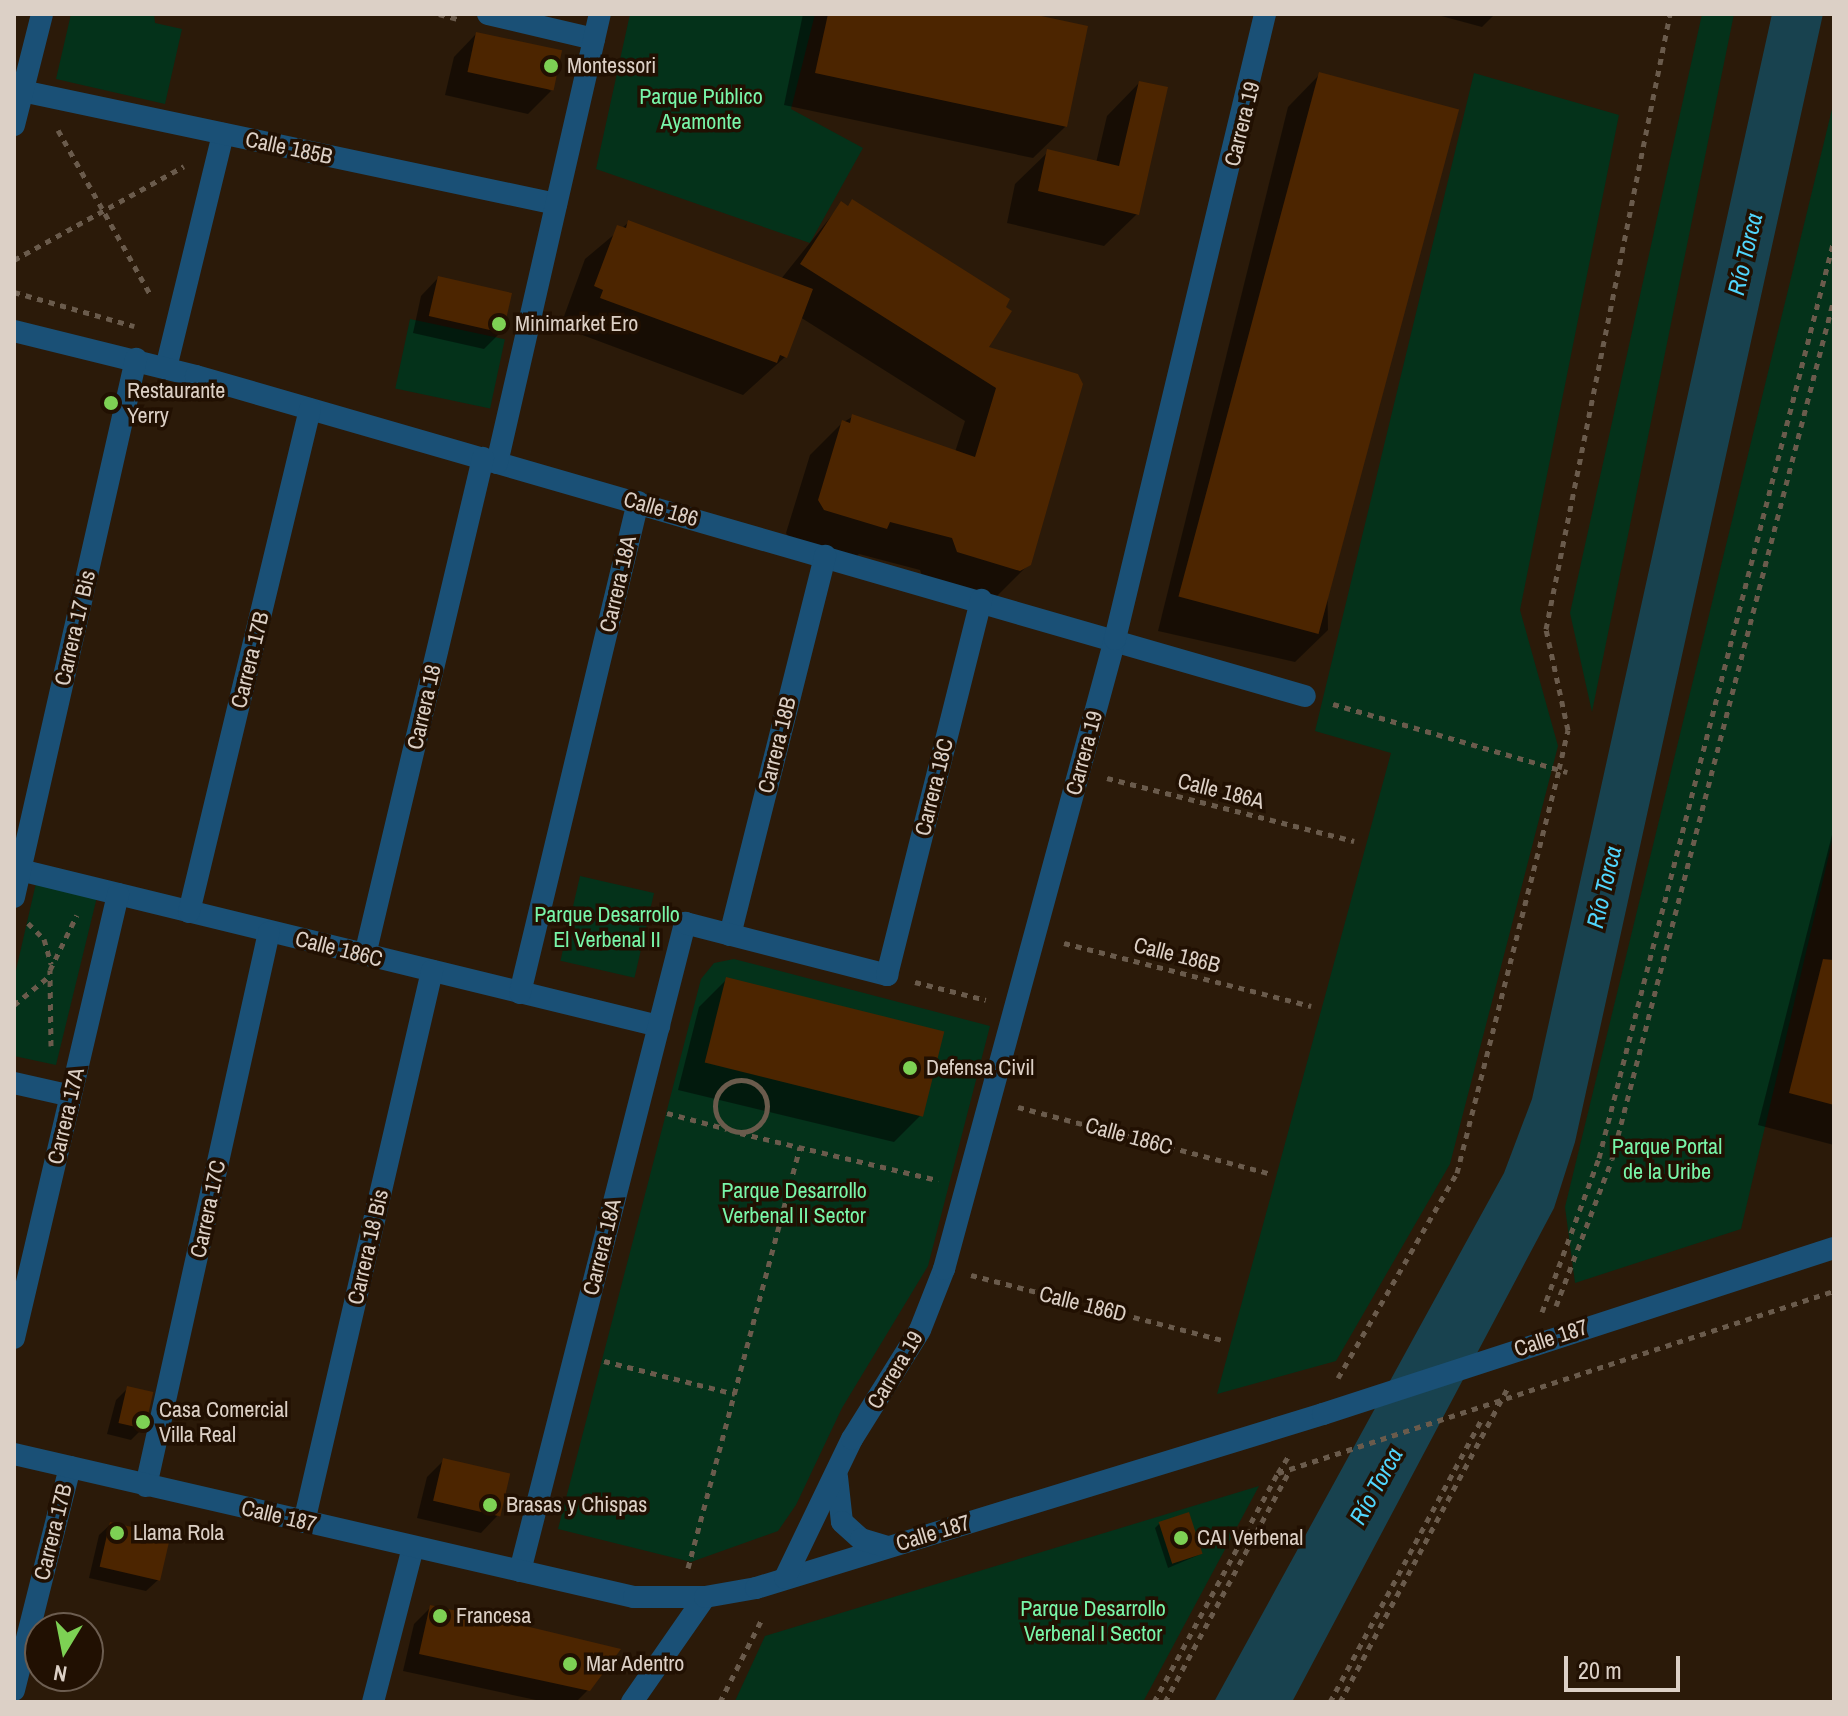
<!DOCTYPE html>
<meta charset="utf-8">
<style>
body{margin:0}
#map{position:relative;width:1848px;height:1716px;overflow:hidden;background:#2b1a09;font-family:"Archivo Narrow",sans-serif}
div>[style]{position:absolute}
.green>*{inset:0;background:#04321a;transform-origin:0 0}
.water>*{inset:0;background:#18424f}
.shadow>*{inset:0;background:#0007}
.building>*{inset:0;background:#4c2500;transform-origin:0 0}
.path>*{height:5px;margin-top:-2.5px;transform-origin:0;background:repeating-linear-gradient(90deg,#6a5b4c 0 6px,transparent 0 12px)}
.path>.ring{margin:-2.5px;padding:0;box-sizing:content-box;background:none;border:5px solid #6a5b4c;border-radius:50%}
.service>*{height:22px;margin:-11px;padding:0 11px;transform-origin:11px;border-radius:11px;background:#1a5076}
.minor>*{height:22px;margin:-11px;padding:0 11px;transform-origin:11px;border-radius:11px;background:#1a5076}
.tertiary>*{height:22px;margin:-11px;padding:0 11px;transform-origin:11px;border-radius:11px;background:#1a5076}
.dots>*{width:22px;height:22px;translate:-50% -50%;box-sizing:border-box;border:4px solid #211002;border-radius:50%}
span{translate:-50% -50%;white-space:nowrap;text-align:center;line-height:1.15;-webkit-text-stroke:7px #211002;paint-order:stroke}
.poi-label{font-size:22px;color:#dcd0c6}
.left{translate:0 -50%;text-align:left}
.park-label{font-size:22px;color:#78f6a9}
.street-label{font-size:22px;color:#dcd0c6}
.water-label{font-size:24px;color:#50d5fc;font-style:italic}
.frame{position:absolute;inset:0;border:16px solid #dcd0c6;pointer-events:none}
.north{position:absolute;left:24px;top:1612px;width:80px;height:80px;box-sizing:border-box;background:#211002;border:2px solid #6c5d50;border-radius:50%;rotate:190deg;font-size:22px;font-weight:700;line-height:32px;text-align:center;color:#dcd0c6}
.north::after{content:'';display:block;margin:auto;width:28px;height:36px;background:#7dd154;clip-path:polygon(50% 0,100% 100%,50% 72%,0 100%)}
.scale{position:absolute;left:1564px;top:1656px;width:116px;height:36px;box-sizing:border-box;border:4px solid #dcd0c6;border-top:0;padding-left:10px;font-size:24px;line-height:28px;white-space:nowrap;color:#dcd0c6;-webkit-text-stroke:6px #211002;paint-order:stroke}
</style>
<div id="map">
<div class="green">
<div style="clip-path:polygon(71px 14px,154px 14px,155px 23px,182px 29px,165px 104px,56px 79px)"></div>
<div style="clip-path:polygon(630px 14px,815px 14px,791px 109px,863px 148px,810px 243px,596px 169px)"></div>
<div style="clip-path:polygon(1702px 14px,1734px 14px,1592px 712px,1570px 613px)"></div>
<div style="clip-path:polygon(1474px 73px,1619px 115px,1520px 610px,1558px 746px,1450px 1164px,1336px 1361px,1217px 1394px,1391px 753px,1315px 731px)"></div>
<div style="clip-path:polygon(1834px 101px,1834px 833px,1741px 1229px,1575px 1283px,1565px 1207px)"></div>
<div style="left:410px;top:319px;width:97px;height:71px;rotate:12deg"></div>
<div style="left:580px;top:876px;width:76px;height:87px;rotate:13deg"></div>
<div style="clip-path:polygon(36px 883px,97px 897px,56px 1065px,14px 1056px,14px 979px)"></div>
<div style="clip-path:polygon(734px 959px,990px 1026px,928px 1266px,842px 1408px,796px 1505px,778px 1531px,691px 1562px,558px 1529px,701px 979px,714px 963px)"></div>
<div style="clip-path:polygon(1259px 1486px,1143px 1702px,735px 1701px,765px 1636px)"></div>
</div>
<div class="water">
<div style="clip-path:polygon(1772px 14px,1823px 14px,1575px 1142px,1554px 1208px,1292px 1702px,1214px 1702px,1504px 1173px,1532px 1099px)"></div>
</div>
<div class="shadow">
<div style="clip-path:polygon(803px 14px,1023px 14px,1066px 126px,1033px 158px,784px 105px)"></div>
<div style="clip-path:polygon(1434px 14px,1495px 14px,1482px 27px)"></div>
<div style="clip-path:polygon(476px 34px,551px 91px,528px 114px,445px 95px,454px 57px)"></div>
<div style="clip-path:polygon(1320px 74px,1328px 630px,1295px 662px,1158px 631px,1288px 107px)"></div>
<div style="clip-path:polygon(1139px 83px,1137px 214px,1104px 246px,1007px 223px,1015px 184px,1048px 152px,1096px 163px,1107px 116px)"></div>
<div style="clip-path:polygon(841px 204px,986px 348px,1077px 375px,1029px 564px,996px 597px,925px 584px,920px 570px,859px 554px,853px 560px,792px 542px,786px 533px,810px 455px,842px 423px,852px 417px,955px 452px,965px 421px,800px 317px,785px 357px,743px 395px,569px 330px,572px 322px,563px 319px,585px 259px,629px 222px,781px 279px)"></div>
<div style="clip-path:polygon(438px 278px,501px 332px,484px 349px,413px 333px,421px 296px)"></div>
<div style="clip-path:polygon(1834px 827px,1834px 1145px,1758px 1125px)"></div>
<div style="clip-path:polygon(727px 979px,921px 1115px,894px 1142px,678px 1090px,699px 1007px)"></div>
<div style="clip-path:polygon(127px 1389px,142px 1429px,131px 1440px,107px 1434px,116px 1400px)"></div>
<div style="clip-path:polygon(444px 1460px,498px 1515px,481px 1533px,417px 1518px,427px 1477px)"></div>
<div style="clip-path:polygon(1160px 1523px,1201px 1554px,1168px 1568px,1155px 1528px)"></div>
<div style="clip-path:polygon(111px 1524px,158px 1580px,146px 1591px,89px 1578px,99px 1535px)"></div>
<div style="clip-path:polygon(431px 1607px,588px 1690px,576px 1702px,545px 1702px,403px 1671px,414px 1624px)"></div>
</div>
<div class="building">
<div style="clip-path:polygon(828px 14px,1032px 14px,1088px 26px,1067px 127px,815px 73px)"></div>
<div style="left:476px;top:32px;width:88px;height:41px;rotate:12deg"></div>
<div style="left:1319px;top:72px;width:145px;height:543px;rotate:15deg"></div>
<div style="clip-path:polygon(1139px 81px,1168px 87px,1139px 215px,1038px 191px,1047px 149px,1119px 166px)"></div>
<div style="clip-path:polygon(852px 199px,1010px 299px,1006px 307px,1012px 311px,989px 347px,1078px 374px,1083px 384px,1031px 565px,1020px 571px,957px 552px,952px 538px,890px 522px,887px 529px,824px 510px,818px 500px,842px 420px,850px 423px,852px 414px,975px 457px,996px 388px,800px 264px,841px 201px,848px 206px)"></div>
<div style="clip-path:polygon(628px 220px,813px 289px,787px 358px,780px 355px,777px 363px,600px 298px,603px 290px,594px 286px,617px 225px,626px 228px)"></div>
<div style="left:438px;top:276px;width:76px;height:41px;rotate:13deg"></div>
<div style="clip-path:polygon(1823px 959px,1834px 960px,1834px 1105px,1789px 1093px)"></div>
<div style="left:726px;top:977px;width:225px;height:88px;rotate:14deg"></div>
<div style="left:127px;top:1386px;width:27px;height:38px;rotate:13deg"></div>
<div style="left:443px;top:1458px;width:69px;height:44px;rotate:13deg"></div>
<div style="left:1189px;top:1512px;width:44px;height:32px;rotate:72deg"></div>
<div style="left:110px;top:1522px;width:62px;height:46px;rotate:13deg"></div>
<div style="clip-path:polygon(430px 1605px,538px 1629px,621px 1649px,590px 1691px,419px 1654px)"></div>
</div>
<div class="path">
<div style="left:439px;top:14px;width:20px;rotate:15deg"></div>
<div style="left:58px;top:130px;width:190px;rotate:60.7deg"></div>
<div style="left:14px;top:260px;width:194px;rotate:-28.9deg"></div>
<div style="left:14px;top:292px;width:125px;rotate:15.8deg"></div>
<div style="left:1333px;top:704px;width:244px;rotate:16.2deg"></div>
<div style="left:1107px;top:778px;width:255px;rotate:14.3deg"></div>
<div style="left:28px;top:923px;width:23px;rotate:45deg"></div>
<div style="left:44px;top:939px;width:26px;rotate:74deg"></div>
<div style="left:1064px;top:943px;width:255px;rotate:14.3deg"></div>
<div style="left:915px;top:982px;width:73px;rotate:14.2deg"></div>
<div style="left:14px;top:1005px;width:43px;rotate:-39.3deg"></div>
<div style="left:51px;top:1046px;width:76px;rotate:-90.8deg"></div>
<div style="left:50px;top:970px;width:61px;rotate:-63.9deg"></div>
<div class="ring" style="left:715px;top:1080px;width:47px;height:47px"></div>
<div style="left:1018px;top:1107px;width:259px;rotate:14.8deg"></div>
<div style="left:667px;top:1113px;width:62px;rotate:14.9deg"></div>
<div style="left:740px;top:1133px;width:204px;rotate:13.4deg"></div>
<div style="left:971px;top:1275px;width:259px;rotate:14.5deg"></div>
<div style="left:1556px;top:1306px;width:157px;rotate:-69.1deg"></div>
<div style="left:1612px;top:1159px;width:888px;rotate:-75.53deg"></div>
<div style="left:1542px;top:1312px;width:164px;rotate:-69.7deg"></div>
<div style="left:1599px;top:1158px;width:948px;rotate:-75.64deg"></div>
<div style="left:604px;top:1361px;width:135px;rotate:14.1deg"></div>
<div style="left:1338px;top:1378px;width:237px;rotate:-59.9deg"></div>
<div style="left:1457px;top:1173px;width:417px;rotate:-75.8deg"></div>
<div style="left:1559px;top:769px;width:40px;rotate:-77deg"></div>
<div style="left:1568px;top:730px;width:103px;rotate:-102.3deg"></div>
<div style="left:1546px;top:629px;width:627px;rotate:-78.6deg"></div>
<div style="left:1278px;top:1473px;width:19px;rotate:-58deg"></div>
<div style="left:688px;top:1568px;width:436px;rotate:-75.1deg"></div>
<div style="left:720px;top:1702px;width:95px;rotate:-63.2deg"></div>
<div style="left:1154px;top:1702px;width:260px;rotate:-61.6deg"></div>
<div style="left:1278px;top:1473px;width:585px;rotate:-18.13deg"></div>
<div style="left:1165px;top:1702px;width:264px;rotate:-61.7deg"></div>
<div style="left:1330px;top:1702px;width:322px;rotate:-61.8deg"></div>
<div style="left:1340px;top:1702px;width:358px;rotate:-61.9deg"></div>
</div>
<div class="service">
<div style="left:166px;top:368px;width:241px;rotate:-76.3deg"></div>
</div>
<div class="minor">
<div style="left:488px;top:14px;width:109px;rotate:13.3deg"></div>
<div style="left:22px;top:91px;width:546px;rotate:11.95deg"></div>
<div style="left:14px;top:125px;width:114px;rotate:-75.8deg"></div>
<div style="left:14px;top:331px;width:187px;rotate:13.9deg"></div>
<div style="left:196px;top:376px;width:1154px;rotate:16.1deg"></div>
<div style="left:497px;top:463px;width:461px;rotate:-77.1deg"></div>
<div style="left:20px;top:870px;width:658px;rotate:13.72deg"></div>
<div style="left:14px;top:897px;width:552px;rotate:-77.22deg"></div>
<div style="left:189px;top:912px;width:517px;rotate:-76.47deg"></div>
<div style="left:730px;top:935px;width:391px;rotate:-75.9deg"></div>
<div style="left:365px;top:955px;width:511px;rotate:-76.64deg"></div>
<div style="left:520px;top:993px;width:505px;rotate:-76.49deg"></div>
<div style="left:14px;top:1083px;width:58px;rotate:12.8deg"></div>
<div style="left:14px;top:1338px;width:456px;rotate:-76.8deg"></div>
<div style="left:146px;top:1486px;width:567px;rotate:-77.48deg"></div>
<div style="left:304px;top:1522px;width:566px;rotate:-76.92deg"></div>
<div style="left:520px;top:1571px;width:669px;rotate:-75.71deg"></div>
<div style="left:685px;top:923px;width:209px;rotate:14.4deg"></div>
<div style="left:887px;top:975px;width:387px;rotate:-75.9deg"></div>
<div style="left:14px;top:1690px;width:230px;rotate:-75.9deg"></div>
<div style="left:373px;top:1702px;width:160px;rotate:-75.5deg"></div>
<div style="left:632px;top:1702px;width:128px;rotate:-55.2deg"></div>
</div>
<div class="tertiary">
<div style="left:14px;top:1454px;width:636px;rotate:12.99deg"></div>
<div style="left:634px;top:1597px;width:71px"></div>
<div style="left:705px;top:1597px;width:52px;rotate:-10deg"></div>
<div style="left:756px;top:1588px;width:593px;rotate:-17.06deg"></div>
<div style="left:1323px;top:1414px;width:537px;rotate:-18deg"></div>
<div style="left:837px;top:1477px;width:45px;rotate:83.7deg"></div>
<div style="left:842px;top:1522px;width:25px;rotate:42deg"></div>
<div style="left:861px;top:1539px;width:27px;rotate:17deg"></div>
<div style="left:785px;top:1578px;width:154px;rotate:-64.3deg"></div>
<div style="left:852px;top:1439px;width:128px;rotate:-58deg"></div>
<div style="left:920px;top:1330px;width:66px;rotate:-68.5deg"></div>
<div style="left:944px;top:1269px;width:653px;rotate:-74.81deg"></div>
<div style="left:1115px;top:639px;width:643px;rotate:-76.5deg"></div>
</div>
<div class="dots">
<div style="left:551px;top:66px;background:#7dd154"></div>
<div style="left:499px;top:324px;background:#7dd154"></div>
<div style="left:111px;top:403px;background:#7dd154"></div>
<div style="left:910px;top:1068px;background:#7dd154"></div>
<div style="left:143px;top:1422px;background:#7dd154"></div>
<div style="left:490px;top:1505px;background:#7dd154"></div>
<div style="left:117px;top:1533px;background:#7dd154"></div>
<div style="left:1181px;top:1538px;background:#7dd154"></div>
<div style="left:440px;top:1616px;background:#7dd154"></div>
<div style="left:570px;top:1664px;background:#7dd154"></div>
</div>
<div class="poi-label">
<span class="left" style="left:567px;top:66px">Montessori</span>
<span class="left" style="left:515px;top:324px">Minimarket Ero</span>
<span class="left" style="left:127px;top:403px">Restaurante<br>Yerry</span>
<span class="left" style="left:926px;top:1068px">Defensa Civil</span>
<span class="left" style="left:159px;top:1422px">Casa Comercial<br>Villa Real</span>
<span class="left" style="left:506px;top:1505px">Brasas y Chispas</span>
<span class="left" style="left:133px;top:1533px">Llama Rola</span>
<span class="left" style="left:1197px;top:1538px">CAI Verbenal</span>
<span class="left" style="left:456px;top:1616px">Francesa</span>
<span class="left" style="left:586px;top:1664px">Mar Adentro</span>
</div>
<div class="park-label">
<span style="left:701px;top:109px">Parque Público<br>Ayamonte</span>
<span style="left:607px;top:927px">Parque Desarrollo<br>El Verbenal II</span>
<span style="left:1667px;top:1159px">Parque Portal<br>de la Uribe</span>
<span style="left:794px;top:1203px">Parque Desarrollo<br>Verbenal II Sector</span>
<span style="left:1093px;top:1621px">Parque Desarrollo<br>Verbenal I Sector</span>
</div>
<div class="street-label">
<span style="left:1242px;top:124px;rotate:-76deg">Carrera 19</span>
<span style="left:289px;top:148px;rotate:12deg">Calle 185B</span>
<span style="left:661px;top:509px;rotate:16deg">Calle 186</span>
<span style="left:618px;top:584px;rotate:-77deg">Carrera 18A</span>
<span style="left:75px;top:628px;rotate:-77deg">Carrera 17 Bis</span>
<span style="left:250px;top:660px;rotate:-76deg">Carrera 17B</span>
<span style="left:424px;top:707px;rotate:-77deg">Carrera 18</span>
<span style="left:777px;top:745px;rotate:-76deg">Carrera 18B</span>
<span style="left:1084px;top:753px;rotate:-75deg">Carrera 19</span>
<span style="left:934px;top:787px;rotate:-76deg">Carrera 18C</span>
<span style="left:1221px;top:791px;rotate:14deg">Calle 186A</span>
<span style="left:339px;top:949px;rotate:14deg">Calle 186C</span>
<span style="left:1177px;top:955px;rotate:14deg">Calle 186B</span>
<span style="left:66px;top:1116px;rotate:-77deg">Carrera 17A</span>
<span style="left:1129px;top:1136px;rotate:15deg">Calle 186C</span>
<span style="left:208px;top:1209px;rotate:-78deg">Carrera 17C</span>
<span style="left:368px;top:1247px;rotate:-77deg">Carrera 18 Bis</span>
<span style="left:602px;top:1247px;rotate:-76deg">Carrera 18A</span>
<span style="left:1083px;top:1304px;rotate:14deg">Calle 186D</span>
<span style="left:1551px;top:1338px;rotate:-18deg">Calle 187</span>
<span style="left:895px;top:1370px;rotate:-59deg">Carrera 19</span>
<span style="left:279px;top:1516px;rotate:13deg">Calle 187</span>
<span style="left:53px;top:1532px;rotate:-76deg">Carrera 17B</span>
<span style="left:933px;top:1533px;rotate:-17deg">Calle 187</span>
</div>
<div class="water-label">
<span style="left:1745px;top:254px;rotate:-77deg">Río Torca</span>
<span style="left:1604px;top:887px;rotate:-77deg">Río Torca</span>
<span style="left:1376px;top:1486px;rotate:-61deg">Río Torca</span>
</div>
<div class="frame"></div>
<div class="north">N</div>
<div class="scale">20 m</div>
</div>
